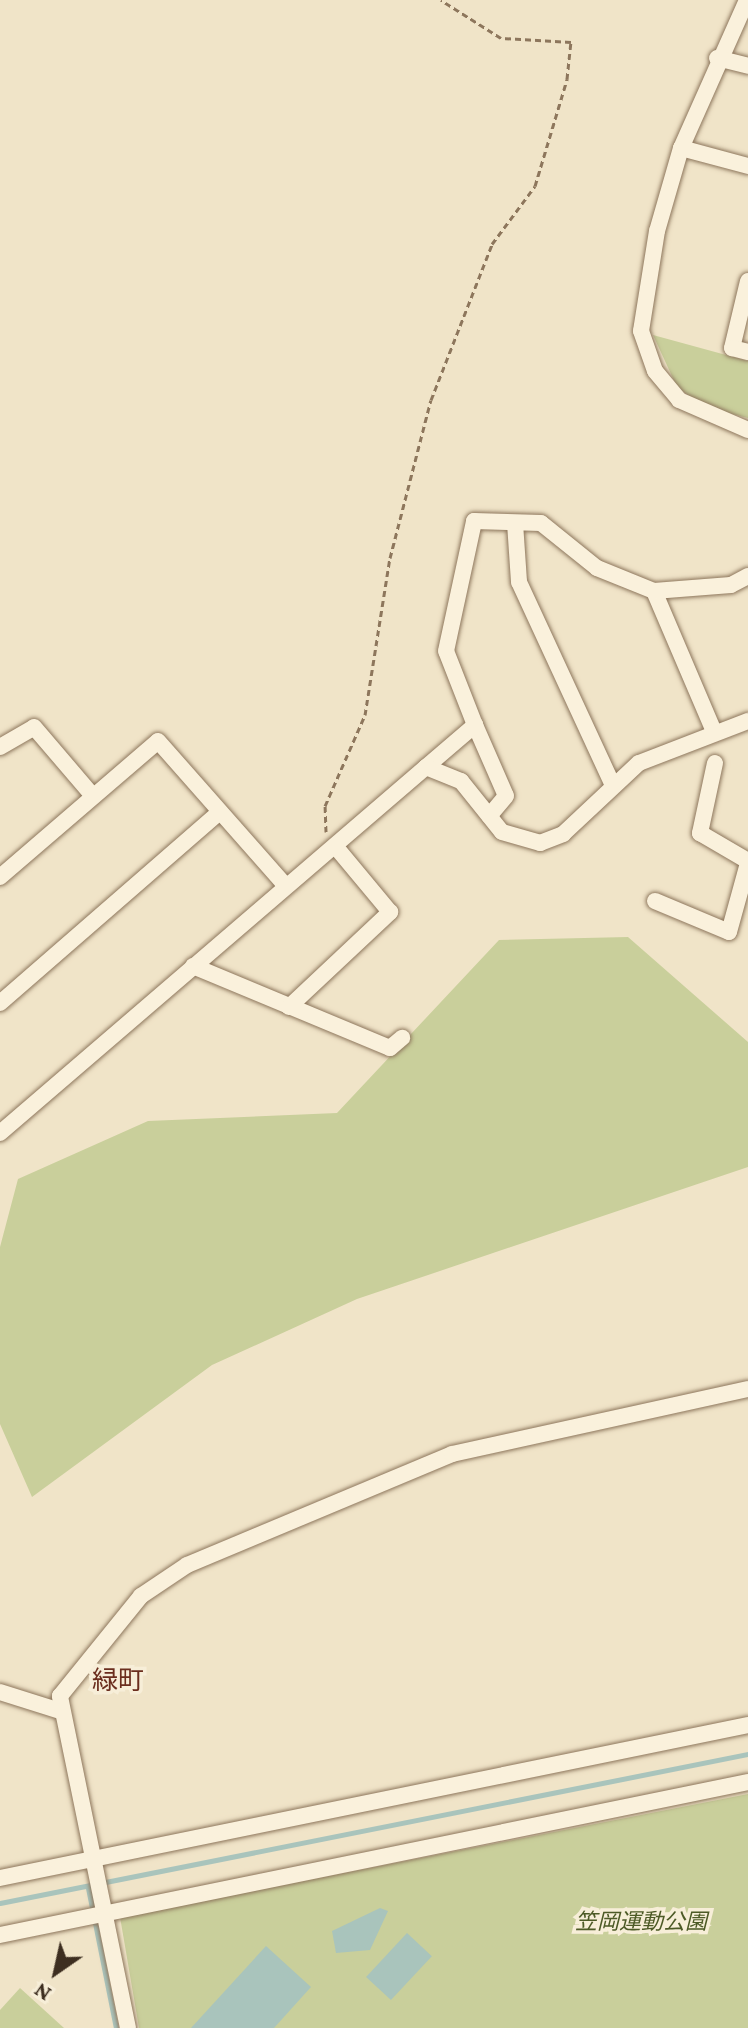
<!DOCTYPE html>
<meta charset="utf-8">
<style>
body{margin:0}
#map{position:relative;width:748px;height:2028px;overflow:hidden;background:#f0e4c8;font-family:"Crimson Pro","Noto Sans JP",serif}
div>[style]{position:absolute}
.green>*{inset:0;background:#c9cf9b}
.water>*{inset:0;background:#a9c4bc;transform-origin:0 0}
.stream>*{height:5px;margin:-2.5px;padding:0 2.5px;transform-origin:2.5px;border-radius:2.5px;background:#a9c4bc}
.path>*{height:3px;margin-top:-1.5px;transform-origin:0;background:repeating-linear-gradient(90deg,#8d765c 0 6px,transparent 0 10px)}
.roads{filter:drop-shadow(0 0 2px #8d765c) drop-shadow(0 0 2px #8d765c)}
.street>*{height:16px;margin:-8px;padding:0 8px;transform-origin:8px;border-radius:8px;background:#faf1dc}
span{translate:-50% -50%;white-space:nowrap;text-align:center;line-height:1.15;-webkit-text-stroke:7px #f7eed8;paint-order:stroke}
.park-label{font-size:22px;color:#4d5a26;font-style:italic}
.quarter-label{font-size:26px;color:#6b2e1e}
.north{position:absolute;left:16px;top:1932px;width:80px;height:80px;-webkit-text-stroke:6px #f7eed8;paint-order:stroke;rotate:214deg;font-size:22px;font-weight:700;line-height:32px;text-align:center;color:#3d2e20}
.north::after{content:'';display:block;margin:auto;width:28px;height:36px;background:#3d2e20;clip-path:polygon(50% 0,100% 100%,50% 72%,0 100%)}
</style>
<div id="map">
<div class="green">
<div style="clip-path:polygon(653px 335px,748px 361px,748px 418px,705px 407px,677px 387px)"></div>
<div style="clip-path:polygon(628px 937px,748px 1042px,748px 1167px,357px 1299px,212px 1365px,32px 1497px,0 1424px,0 1247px,18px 1179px,148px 1121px,337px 1113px,499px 940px)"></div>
<div style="clip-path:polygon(748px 1794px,748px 2028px,139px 2028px,120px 1917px)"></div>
<div style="clip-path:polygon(20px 1988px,64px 2028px,0 2028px,0 2010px)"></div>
</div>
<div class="water">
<div style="clip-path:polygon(380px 1908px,388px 1911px,370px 1950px,336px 1953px,332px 1931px)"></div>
<div style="left:407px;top:1933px;width:34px;height:60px;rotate:43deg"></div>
<div style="clip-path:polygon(266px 1946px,311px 1987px,274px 2028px,191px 2028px)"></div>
</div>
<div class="stream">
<div style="left:88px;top:1888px;width:143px;rotate:78.7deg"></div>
<div style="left:0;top:1903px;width:763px;rotate:-11.27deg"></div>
</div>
<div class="path">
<div style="left:326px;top:832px;width:26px;rotate:-92deg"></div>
<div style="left:325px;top:806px;width:99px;rotate:-66.3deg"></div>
<div style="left:365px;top:715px;width:159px;rotate:-81deg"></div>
<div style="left:390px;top:558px;width:163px;rotate:-75.5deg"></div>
<div style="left:431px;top:400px;width:168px;rotate:-68.6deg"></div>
<div style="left:492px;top:244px;width:72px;rotate:-53.4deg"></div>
<div style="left:535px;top:186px;width:112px;rotate:-73.3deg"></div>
<div style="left:567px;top:79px;width:37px;rotate:-84deg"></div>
<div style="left:571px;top:42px;width:70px;rotate:-176.7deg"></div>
<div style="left:501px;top:38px;width:71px;rotate:-147.7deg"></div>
</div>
<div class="roads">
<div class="street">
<div style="left:747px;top:0;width:162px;rotate:114deg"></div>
<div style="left:681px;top:148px;width:86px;rotate:106.1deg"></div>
<div style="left:657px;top:231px;width:101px;rotate:99.1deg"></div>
<div style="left:641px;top:331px;width:42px;rotate:70.7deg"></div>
<div style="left:655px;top:371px;width:38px;rotate:50deg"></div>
<div style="left:679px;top:400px;width:75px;rotate:23.5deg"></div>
<div style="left:717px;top:58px;width:32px;rotate:14deg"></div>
<div style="left:681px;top:148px;width:69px;rotate:15deg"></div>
<div style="left:748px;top:281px;width:69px;rotate:103.4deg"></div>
<div style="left:732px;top:348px;width:16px;rotate:14deg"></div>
<div style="left:515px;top:523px;width:59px;rotate:86.1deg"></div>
<div style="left:519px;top:582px;width:224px;rotate:65.2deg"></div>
<div style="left:654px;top:591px;width:150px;rotate:66.9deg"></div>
<div style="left:475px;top:725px;width:77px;rotate:66.4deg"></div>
<div style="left:506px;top:796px;width:26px;rotate:130deg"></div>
<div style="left:0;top:747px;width:39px;rotate:-30deg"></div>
<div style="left:34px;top:727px;width:89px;rotate:49.5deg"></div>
<div style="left:715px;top:763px;width:72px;rotate:102.1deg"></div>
<div style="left:700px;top:833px;width:56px;rotate:30.3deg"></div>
<div style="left:426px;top:767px;width:65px;rotate:-40.6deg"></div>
<div style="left:475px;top:725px;width:79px;rotate:-111.4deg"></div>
<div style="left:446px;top:651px;width:133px;rotate:-77.8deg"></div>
<div style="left:474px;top:521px;width:67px;rotate:1.7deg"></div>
<div style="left:541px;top:523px;width:72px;rotate:38.8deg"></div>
<div style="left:597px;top:568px;width:61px;rotate:22deg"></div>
<div style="left:654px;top:591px;width:77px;rotate:-4.5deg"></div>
<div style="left:731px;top:585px;width:19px;rotate:-28deg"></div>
<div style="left:0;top:877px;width:208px;rotate:-40.7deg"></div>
<div style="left:158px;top:741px;width:192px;rotate:48.6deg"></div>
<div style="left:655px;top:901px;width:80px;rotate:22.7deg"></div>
<div style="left:729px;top:932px;width:72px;rotate:-74.6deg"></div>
<div style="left:193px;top:966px;width:213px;rotate:22.6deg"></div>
<div style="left:390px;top:1048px;width:16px;rotate:-40deg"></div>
<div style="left:0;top:1003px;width:291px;rotate:-41deg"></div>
<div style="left:289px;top:1007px;width:139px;rotate:-43.2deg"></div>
<div style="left:390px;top:912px;width:86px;rotate:-129.8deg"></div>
<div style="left:0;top:1133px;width:562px;rotate:-40.67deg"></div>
<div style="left:426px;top:767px;width:38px;rotate:22deg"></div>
<div style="left:461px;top:781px;width:65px;rotate:51.2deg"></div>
<div style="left:502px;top:832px;width:40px;rotate:16deg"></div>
<div style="left:540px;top:843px;width:25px;rotate:-21deg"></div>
<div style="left:563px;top:834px;width:104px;rotate:-43.1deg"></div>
<div style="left:639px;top:763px;width:117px;rotate:-21.1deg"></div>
<div style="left:0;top:1692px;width:63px;rotate:17.6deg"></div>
<div style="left:0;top:1878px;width:763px;rotate:-11.56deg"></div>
<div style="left:0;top:1935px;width:763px;rotate:-11.56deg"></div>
<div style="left:128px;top:2028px;width:339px;rotate:-101.6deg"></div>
<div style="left:60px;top:1696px;width:129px;rotate:-51deg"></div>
<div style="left:141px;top:1596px;width:55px;rotate:-34deg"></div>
<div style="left:187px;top:1565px;width:287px;rotate:-22.7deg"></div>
<div style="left:452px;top:1454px;width:303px;rotate:-12.4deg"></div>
</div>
</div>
<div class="park-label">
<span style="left:641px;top:1922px">笠岡運動公園</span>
</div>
<div class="quarter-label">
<span style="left:118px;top:1681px">緑町</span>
</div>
<div class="north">N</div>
</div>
